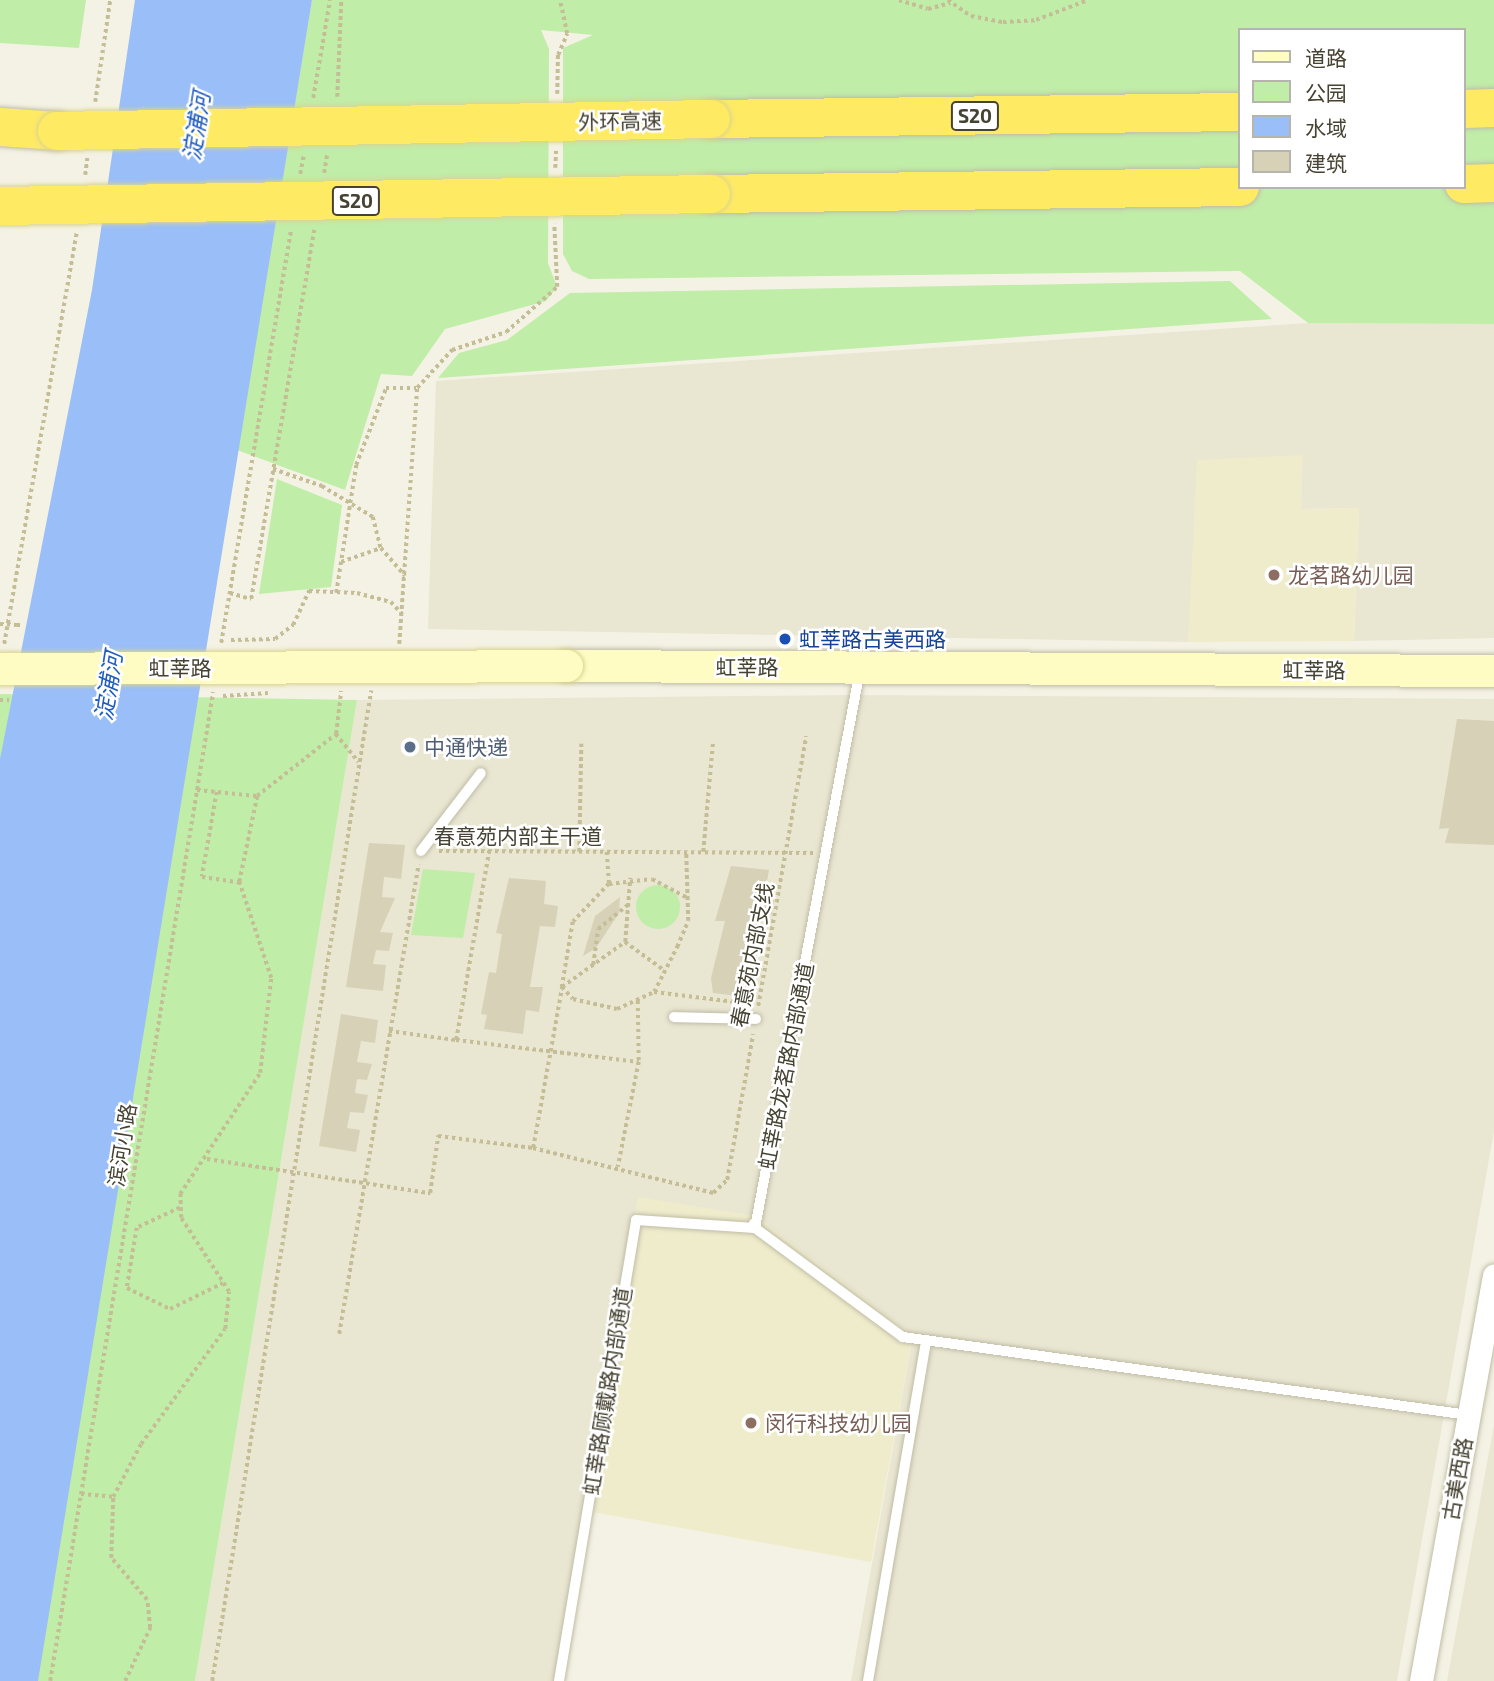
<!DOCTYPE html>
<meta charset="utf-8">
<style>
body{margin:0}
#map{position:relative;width:1494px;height:1681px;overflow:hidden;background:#f4f2e4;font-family:"Exo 2","Noto Sans SC",sans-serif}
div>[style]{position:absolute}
.residential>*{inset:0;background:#e9e6d2}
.education>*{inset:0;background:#efeccc}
.green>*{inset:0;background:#c0eda8}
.round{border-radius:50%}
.water>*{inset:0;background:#99bef8}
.building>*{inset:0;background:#d7d1b8}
.path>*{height:3.5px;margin-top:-1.75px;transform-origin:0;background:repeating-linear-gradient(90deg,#c4bd96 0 3.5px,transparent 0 7px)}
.roads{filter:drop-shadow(0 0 2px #c0bda6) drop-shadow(0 0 2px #c0bda6)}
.lane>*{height:10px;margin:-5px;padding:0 5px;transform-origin:5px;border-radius:5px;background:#fff}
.street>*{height:23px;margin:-11.5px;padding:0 11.5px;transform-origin:11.5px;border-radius:11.5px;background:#fff}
.secondary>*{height:32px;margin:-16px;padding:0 16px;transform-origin:16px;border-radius:16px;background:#fffcc3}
.highway>*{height:38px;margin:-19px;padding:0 19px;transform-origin:19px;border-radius:19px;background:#ffea64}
.path-bridge>*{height:3.5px;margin-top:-1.75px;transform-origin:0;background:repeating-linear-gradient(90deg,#c4bd96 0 3.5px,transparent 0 7px)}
.bridges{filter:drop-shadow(0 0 2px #d9d48f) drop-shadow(0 0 2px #d9d48f)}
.secondary-bridge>*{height:32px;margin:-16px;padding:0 16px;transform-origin:16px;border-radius:16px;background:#fffcc3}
.highway-bridge>*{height:38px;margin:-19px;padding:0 19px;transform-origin:19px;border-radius:19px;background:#ffea64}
.dots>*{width:19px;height:19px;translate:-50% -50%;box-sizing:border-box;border:4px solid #fff;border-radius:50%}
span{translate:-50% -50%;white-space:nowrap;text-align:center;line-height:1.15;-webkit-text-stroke:5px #fff;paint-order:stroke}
.shield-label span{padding:2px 5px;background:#fff;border:2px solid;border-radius:5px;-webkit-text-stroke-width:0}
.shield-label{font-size:19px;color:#474333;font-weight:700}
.street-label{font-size:21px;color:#474333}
.education-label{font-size:21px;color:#785e54}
.left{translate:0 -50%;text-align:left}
.transit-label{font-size:21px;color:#164399}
.service-label{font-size:21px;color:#4e5e75}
.water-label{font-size:23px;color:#215dbe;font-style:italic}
.legend{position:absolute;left:1238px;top:28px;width:228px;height:161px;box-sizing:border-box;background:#fff;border:2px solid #b5b4ad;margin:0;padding:9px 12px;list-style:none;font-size:21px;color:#474333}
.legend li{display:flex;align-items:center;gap:14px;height:35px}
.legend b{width:35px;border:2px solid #b5b4ad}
</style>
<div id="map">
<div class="residential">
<div style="clip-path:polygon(1308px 323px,1494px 324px,1494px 638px,1354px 641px,1359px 508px,1301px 509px,1302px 456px,1188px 642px,428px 629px,436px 381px)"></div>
<div style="clip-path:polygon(850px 695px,1494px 699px,1494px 1131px,1397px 1681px,851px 1681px,913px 1335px,638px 1198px,562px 1681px,195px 1681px,357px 700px)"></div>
<div style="clip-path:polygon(1494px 1425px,1494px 1681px,1447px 1681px)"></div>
</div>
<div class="education">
<div style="clip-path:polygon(1303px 455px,1301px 509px,1359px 508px,1354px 641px,1188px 642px,1197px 460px)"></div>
<div style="clip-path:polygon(638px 1197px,756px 1216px,913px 1335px,871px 1562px,592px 1512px)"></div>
</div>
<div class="green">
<div style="clip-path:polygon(0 0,86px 0,79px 48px,0 43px)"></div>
<div style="clip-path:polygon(evenodd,312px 0,1494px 0,1494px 324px,1308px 323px,1240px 271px,589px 279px,572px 271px,563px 254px,563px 48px,593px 35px,541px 30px,549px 49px,548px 263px,557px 287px,546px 301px,445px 329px,412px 376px,381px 374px,345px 490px,237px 450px,312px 0,1240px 30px,1464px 30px,1464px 187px,1240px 187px,1240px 30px)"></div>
<div style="clip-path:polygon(1230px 281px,1272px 319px,438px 378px,459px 353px,507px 340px,570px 293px)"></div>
<div style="clip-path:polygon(277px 479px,342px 505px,331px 587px,259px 594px)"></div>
<div style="clip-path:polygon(0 694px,357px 700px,195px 1681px,0 1681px)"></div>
<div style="clip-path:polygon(423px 869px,475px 873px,463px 938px,411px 935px)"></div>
<div class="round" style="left:636px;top:885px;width:44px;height:44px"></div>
</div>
<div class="water">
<div style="clip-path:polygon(135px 0,312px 0,38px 1681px,0 1681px,0 759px,92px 290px)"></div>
</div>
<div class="building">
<div style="clip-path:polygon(1457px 719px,1494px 721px,1494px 845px,1445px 843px,1449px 828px,1439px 829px)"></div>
<div style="clip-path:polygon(369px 843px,405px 845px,401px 879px,384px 877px,382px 897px,395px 898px,380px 932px,393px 933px,389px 951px,376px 950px,373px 964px,386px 965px,383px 991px,346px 987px)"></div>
<div style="clip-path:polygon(731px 866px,769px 870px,764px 899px,774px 900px,772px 914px,763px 914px,753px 961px,763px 963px,760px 977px,750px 976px,745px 997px,713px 993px,711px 978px,725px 921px,715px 921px)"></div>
<div style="clip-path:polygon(509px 878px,546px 881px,544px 904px,558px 906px,555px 927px,540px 926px,530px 987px,543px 987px,539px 1012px,526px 1010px,523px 1034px,484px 1029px,487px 1015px,481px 1014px,489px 972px,496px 973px,502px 934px,496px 933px)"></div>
<div style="clip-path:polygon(620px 897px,619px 913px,596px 948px,583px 956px,595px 916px)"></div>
<div style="clip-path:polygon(341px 1014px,378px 1020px,375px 1043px,361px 1041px,357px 1062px,372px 1064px,367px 1080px,357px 1079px,355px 1093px,368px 1095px,364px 1113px,350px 1112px,347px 1128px,360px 1130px,356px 1152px,319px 1146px)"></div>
</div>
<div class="path">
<div style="left:899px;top:0;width:30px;rotate:17deg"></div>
<div style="left:928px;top:9px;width:23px;rotate:-15deg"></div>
<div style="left:948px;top:0;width:28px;rotate:35deg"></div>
<div style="left:971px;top:16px;width:33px;rotate:11deg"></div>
<div style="left:1003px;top:22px;width:33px;rotate:-3deg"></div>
<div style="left:1036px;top:20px;width:56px;rotate:-21deg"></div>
<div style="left:557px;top:94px;width:39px;rotate:-89deg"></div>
<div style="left:558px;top:55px;width:23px;rotate:-67deg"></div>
<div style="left:567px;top:34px;width:35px;rotate:-102deg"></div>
<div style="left:337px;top:97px;width:97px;rotate:-87.6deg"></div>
<div style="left:313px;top:98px;width:99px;rotate:-80.2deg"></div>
<div style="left:95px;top:102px;width:103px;rotate:-81.6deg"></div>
<div style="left:555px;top:168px;width:17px;rotate:-87deg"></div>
<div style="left:324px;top:173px;width:20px;rotate:-81deg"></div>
<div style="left:300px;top:174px;width:20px;rotate:-79deg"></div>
<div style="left:85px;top:175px;width:17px;rotate:-83deg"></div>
<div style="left:273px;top:469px;width:52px;rotate:19.1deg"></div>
<div style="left:322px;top:486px;width:60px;rotate:31.3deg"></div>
<div style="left:373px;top:517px;width:32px;rotate:76deg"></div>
<div style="left:381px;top:548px;width:37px;rotate:49deg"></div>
<div style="left:341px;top:562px;width:42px;rotate:-19.3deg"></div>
<div style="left:230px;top:593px;width:22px;rotate:16deg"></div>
<div style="left:251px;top:599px;width:375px;rotate:-80.3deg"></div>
<div style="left:336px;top:593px;width:130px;rotate:-81.1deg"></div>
<div style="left:356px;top:465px;width:83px;rotate:-68.7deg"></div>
<div style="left:386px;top:388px;width:30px"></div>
<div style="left:17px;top:625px;width:6px"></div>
<div style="left:231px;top:640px;width:44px;rotate:-1.3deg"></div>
<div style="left:275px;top:639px;width:23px;rotate:-38deg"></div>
<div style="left:293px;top:625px;width:38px;rotate:-65deg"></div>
<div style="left:309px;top:591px;width:48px;rotate:2.4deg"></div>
<div style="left:357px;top:593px;width:35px;rotate:15deg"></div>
<div style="left:391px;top:602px;width:16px;rotate:47deg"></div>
<div style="left:221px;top:643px;width:419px;rotate:-80.4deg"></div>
<div style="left:4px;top:644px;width:419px;rotate:-80deg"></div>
<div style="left:399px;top:644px;width:257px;rotate:-86deg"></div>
<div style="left:417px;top:388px;width:52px;rotate:-47.4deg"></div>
<div style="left:452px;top:350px;width:57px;rotate:-18.4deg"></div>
<div style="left:506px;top:332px;width:68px;rotate:-41.4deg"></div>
<div style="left:557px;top:287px;width:63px;rotate:-92.7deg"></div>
<div style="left:223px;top:696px;width:45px;rotate:-3.8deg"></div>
<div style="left:0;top:700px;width:9px"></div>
<div style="left:336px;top:734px;width:36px;rotate:51deg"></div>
<div style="left:197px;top:790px;width:60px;rotate:5.7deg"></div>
<div style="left:217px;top:792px;width:86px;rotate:100deg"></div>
<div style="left:202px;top:877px;width:37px;rotate:8deg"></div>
<div style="left:439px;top:851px;width:374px;rotate:0.3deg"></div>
<div style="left:579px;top:852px;width:108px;rotate:-88.9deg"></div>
<div style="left:607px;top:852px;width:32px;rotate:86deg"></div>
<div style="left:609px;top:884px;width:52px;rotate:133.5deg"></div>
<div style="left:573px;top:922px;width:66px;rotate:99.6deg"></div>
<div style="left:562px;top:987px;width:16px;rotate:47deg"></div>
<div style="left:573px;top:999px;width:45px;rotate:12.8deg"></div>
<div style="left:617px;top:1009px;width:41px;rotate:-24.7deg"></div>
<div style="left:654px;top:992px;width:51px;rotate:-62.9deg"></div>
<div style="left:677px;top:947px;width:28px;rotate:-67deg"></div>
<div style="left:688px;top:921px;width:69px;rotate:-91.7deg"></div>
<div style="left:703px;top:852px;width:112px;rotate:-84.9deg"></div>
<div style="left:609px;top:884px;width:43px;rotate:-6.6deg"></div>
<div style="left:652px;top:879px;width:40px;rotate:28deg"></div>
<div style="left:625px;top:942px;width:49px;rotate:35.9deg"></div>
<div style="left:593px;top:965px;width:36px;rotate:-82deg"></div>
<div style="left:598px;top:929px;width:38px;rotate:-39deg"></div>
<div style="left:654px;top:992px;width:82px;rotate:7deg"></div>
<div style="left:638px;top:1001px;width:61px;rotate:89.1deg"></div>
<div style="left:758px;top:1006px;width:274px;rotate:-79.9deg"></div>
<div style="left:389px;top:1031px;width:68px;rotate:7.7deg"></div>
<div style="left:456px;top:1040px;width:192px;rotate:-80.1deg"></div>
<div style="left:456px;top:1040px;width:184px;rotate:6.9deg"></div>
<div style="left:639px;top:1062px;width:107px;rotate:101.3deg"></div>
<div style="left:533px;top:1148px;width:164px;rotate:-79.8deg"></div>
<div style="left:562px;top:987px;width:77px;rotate:-35.5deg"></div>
<div style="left:625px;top:942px;width:64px;rotate:-85.5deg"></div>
<div style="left:207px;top:1159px;width:226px;rotate:8.7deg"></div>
<div style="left:430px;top:1193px;width:58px;rotate:-82deg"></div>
<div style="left:438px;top:1136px;width:96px;rotate:7.2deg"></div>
<div style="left:533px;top:1148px;width:186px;rotate:14deg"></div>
<div style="left:713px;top:1193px;width:19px;rotate:-43deg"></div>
<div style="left:727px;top:1180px;width:148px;rotate:-79.9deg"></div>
<div style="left:180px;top:1208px;width:47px;rotate:155.1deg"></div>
<div style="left:137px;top:1228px;width:61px;rotate:99.5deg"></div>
<div style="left:127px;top:1288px;width:48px;rotate:26deg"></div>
<div style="left:170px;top:1309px;width:59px;rotate:-26.1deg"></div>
<div style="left:339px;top:1334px;width:476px;rotate:-80.4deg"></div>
<div style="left:81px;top:1494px;width:32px;rotate:5deg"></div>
<div style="left:50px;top:1681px;width:1002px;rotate:-80.64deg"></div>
<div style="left:125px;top:1681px;width:59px;rotate:-64.7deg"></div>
<div style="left:150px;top:1628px;width:28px;rotate:-96deg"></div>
<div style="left:147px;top:1600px;width:55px;rotate:-130.6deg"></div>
<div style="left:111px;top:1558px;width:61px;rotate:-88.1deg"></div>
<div style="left:113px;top:1497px;width:60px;rotate:-62.2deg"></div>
<div style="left:141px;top:1444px;width:142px;rotate:-53.9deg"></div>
<div style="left:225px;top:1329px;width:37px;rotate:-84deg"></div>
<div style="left:229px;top:1292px;width:88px;rotate:-123deg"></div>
<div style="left:181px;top:1218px;width:24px;rotate:-92deg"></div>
<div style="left:180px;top:1194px;width:145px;rotate:-56.5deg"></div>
<div style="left:260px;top:1073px;width:96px;rotate:-83.4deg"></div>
<div style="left:271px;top:978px;width:101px;rotate:-108.4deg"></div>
<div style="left:239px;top:882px;width:88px;rotate:-78.2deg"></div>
<div style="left:257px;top:796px;width:100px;rotate:-38.1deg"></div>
<div style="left:336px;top:734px;width:43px;rotate:-83.4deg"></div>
<div style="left:212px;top:1681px;width:1003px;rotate:-80.88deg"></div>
</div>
<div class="roads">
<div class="lane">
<div style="left:860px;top:670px;width:568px;rotate:100.66deg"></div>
<div style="left:755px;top:1228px;width:184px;rotate:36.4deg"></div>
<div style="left:903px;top:1337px;width:571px;rotate:7.85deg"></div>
<div style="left:421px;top:851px;width:98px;rotate:-52.4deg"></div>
<div style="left:674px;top:1017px;width:82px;rotate:1.4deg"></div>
<div style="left:559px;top:1681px;width:467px;rotate:-80.5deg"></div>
<div style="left:636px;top:1220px;width:119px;rotate:3.8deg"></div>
<div style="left:755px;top:1228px;width:5px;rotate:-101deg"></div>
<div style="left:868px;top:1681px;width:345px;rotate:-80.3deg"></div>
</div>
<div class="street">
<div style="left:1421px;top:1681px;width:412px;rotate:-79.8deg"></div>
</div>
<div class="secondary">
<div style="left:567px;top:666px;width:927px;rotate:0.31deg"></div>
</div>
<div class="highway">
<div style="left:1464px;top:109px;width:30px;rotate:-2deg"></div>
<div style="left:711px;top:119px;width:529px;rotate:-0.76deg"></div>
<div style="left:0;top:127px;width:57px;rotate:4deg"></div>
<div style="left:1464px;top:184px;width:30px;rotate:-2deg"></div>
<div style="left:711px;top:194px;width:529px;rotate:-0.76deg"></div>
</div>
</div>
<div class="path-bridge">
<div style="left:0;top:624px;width:17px;rotate:3deg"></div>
</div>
<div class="bridges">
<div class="secondary-bridge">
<div style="left:0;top:669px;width:567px;rotate:-0.3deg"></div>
</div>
<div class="highway-bridge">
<div style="left:57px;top:131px;width:654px;rotate:-1.05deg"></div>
<div style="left:0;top:206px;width:711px;rotate:-0.97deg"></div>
</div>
</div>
<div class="dots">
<div style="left:1274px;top:575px;background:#8d6e63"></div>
<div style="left:785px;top:639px;background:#1a4fb4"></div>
<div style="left:410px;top:747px;background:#5c6f8a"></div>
<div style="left:751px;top:1423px;background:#8d6e63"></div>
</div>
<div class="shield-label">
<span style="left:975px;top:116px">S20</span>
<span style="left:356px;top:201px">S20</span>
</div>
<div class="street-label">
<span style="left:620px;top:121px;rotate:-1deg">外环高速</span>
<span style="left:747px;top:667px">虹莘路</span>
<span style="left:180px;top:668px">虹莘路</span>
<span style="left:1314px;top:670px">虹莘路</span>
<span style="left:518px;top:836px">春意苑内部主干道</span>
<span style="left:752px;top:955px;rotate:-79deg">春意苑内部支线</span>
<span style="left:786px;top:1066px;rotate:-79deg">虹莘路龙茗路内部通道</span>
<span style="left:122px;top:1145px;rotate:-81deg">滨河小路</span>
<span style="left:607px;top:1391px;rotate:-81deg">虹莘路顾戴路内部通道</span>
<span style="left:1457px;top:1479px;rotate:-80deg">古美西路</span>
</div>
<div class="education-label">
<span class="left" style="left:1288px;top:575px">龙茗路幼儿园</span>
<span class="left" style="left:765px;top:1423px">闵行科技幼儿园</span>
</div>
<div class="transit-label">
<span class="left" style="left:799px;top:639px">虹莘路古美西路</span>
</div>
<div class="service-label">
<span class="left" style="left:424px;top:747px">中通快递</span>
</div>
<div class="water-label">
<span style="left:196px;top:126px;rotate:-81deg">淀浦河</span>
<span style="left:108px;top:686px;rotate:-81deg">淀浦河</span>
</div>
<ul class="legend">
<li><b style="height:9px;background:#fffcc3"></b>道路</li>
<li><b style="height:19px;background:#c0eda8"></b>公园</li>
<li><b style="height:19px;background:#99bef8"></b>水域</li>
<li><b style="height:19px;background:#d7d1b8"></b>建筑</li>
</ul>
</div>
